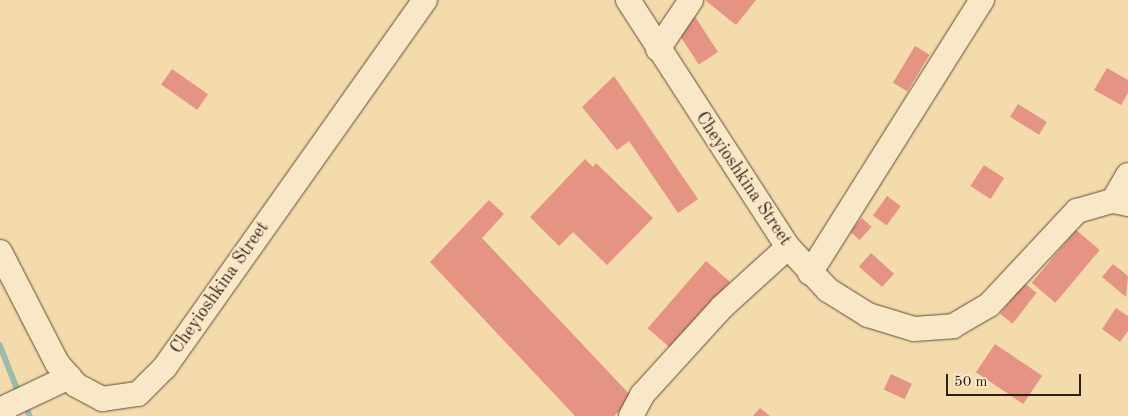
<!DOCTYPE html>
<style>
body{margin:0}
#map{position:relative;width:1128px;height:416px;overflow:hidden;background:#f4dbab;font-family:"Old Standard TT",serif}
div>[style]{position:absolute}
.stream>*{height:5.5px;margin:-2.75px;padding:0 2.75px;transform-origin:2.75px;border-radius:2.75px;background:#9cbbae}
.building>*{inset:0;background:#e59484;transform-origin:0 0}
.roads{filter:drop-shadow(0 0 1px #614d3b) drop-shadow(0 0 1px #614d3b)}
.minor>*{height:24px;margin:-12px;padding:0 12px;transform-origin:12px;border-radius:12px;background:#f8e8c8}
span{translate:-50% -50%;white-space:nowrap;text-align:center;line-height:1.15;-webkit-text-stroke:4px #f8e8c8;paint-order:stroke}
.street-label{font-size:18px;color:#301e16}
.scale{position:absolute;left:946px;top:374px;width:135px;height:22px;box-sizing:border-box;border:2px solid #301e16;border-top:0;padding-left:6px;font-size:15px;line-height:18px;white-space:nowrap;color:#301e16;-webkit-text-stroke:4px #f8e8c8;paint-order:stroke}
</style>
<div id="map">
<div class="stream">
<div style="left:0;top:345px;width:52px;rotate:68.4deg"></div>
<div style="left:27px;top:407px;width:9px;rotate:72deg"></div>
</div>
<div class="building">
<div style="clip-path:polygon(705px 0,756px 0,736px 25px)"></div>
<div style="left:694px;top:15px;width:44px;height:23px;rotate:57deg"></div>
<div style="left:915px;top:46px;width:17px;height:43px;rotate:31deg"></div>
<div style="clip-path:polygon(1107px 68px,1128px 80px,1128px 93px,1121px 105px,1094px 90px)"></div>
<div style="left:172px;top:69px;width:44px;height:19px;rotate:35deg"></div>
<div style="clip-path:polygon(614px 76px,698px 199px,678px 213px,629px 141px,617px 150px,582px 107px)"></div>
<div style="left:1018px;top:104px;width:34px;height:15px;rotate:32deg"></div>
<div style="clip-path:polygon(585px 159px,593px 167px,596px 163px,653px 218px,607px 265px,573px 232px,559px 246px,530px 217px)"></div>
<div style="left:984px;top:165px;width:24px;height:25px;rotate:33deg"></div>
<div style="left:887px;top:196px;width:17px;height:24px;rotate:36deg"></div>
<div style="clip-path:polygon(489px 200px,504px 214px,482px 238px,633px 398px,614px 416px,575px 416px,430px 262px)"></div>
<div style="left:862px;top:218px;width:13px;height:18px;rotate:42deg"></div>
<div style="left:1076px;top:230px;width:31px;height:69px;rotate:40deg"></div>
<div style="left:871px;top:253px;width:31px;height:18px;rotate:42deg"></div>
<div style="left:706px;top:261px;width:32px;height:89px;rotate:41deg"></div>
<div style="clip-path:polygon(1113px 264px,1128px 276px,1126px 297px,1102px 277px)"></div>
<div style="left:1024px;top:283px;width:16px;height:39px;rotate:38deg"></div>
<div style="clip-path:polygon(1116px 308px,1128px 316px,1128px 331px,1120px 342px,1102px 329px)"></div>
<div style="left:995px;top:344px;width:57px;height:34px;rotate:34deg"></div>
<div style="left:891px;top:374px;width:23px;height:17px;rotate:25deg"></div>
<div style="clip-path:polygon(760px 408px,770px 416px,753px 416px)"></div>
</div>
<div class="roads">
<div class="minor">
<div style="left:628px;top:0;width:294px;rotate:57.1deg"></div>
<div style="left:788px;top:247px;width:59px;rotate:47.1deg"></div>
<div style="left:828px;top:290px;width:47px;rotate:32deg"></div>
<div style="left:868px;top:315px;width:48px;rotate:16.9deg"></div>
<div style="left:914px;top:329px;width:39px;rotate:-4deg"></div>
<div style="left:953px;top:326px;width:42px;rotate:-30.3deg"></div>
<div style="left:989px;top:305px;width:129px;rotate:-46.9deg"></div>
<div style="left:1077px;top:211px;width:37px;rotate:-16deg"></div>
<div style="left:1113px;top:201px;width:15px;rotate:11deg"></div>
<div style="left:658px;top:49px;width:59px;rotate:-56deg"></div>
<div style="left:1113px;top:201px;width:30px;rotate:-60deg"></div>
<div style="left:0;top:252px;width:125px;rotate:62.8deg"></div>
<div style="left:57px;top:363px;width:29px;rotate:49deg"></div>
<div style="left:76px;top:385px;width:30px;rotate:28deg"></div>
<div style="left:102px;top:399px;width:36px;rotate:-8deg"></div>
<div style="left:138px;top:394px;width:38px;rotate:-45deg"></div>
<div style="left:165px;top:367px;width:450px;rotate:-54.7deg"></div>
<div style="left:810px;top:273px;width:323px;rotate:-57.8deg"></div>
<div style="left:1px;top:416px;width:12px;rotate:-55deg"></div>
<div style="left:8px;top:406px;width:68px;rotate:-25.4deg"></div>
<div style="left:631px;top:416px;width:24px;rotate:-62deg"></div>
<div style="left:642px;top:395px;width:119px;rotate:-47.7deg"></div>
<div style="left:722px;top:307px;width:89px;rotate:-42.3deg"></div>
</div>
</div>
<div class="street-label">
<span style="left:743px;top:179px;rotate:56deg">Cheyioshkina Street</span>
<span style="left:220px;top:288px;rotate:-55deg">Cheyioshkina Street</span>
</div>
<div class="scale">50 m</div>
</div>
